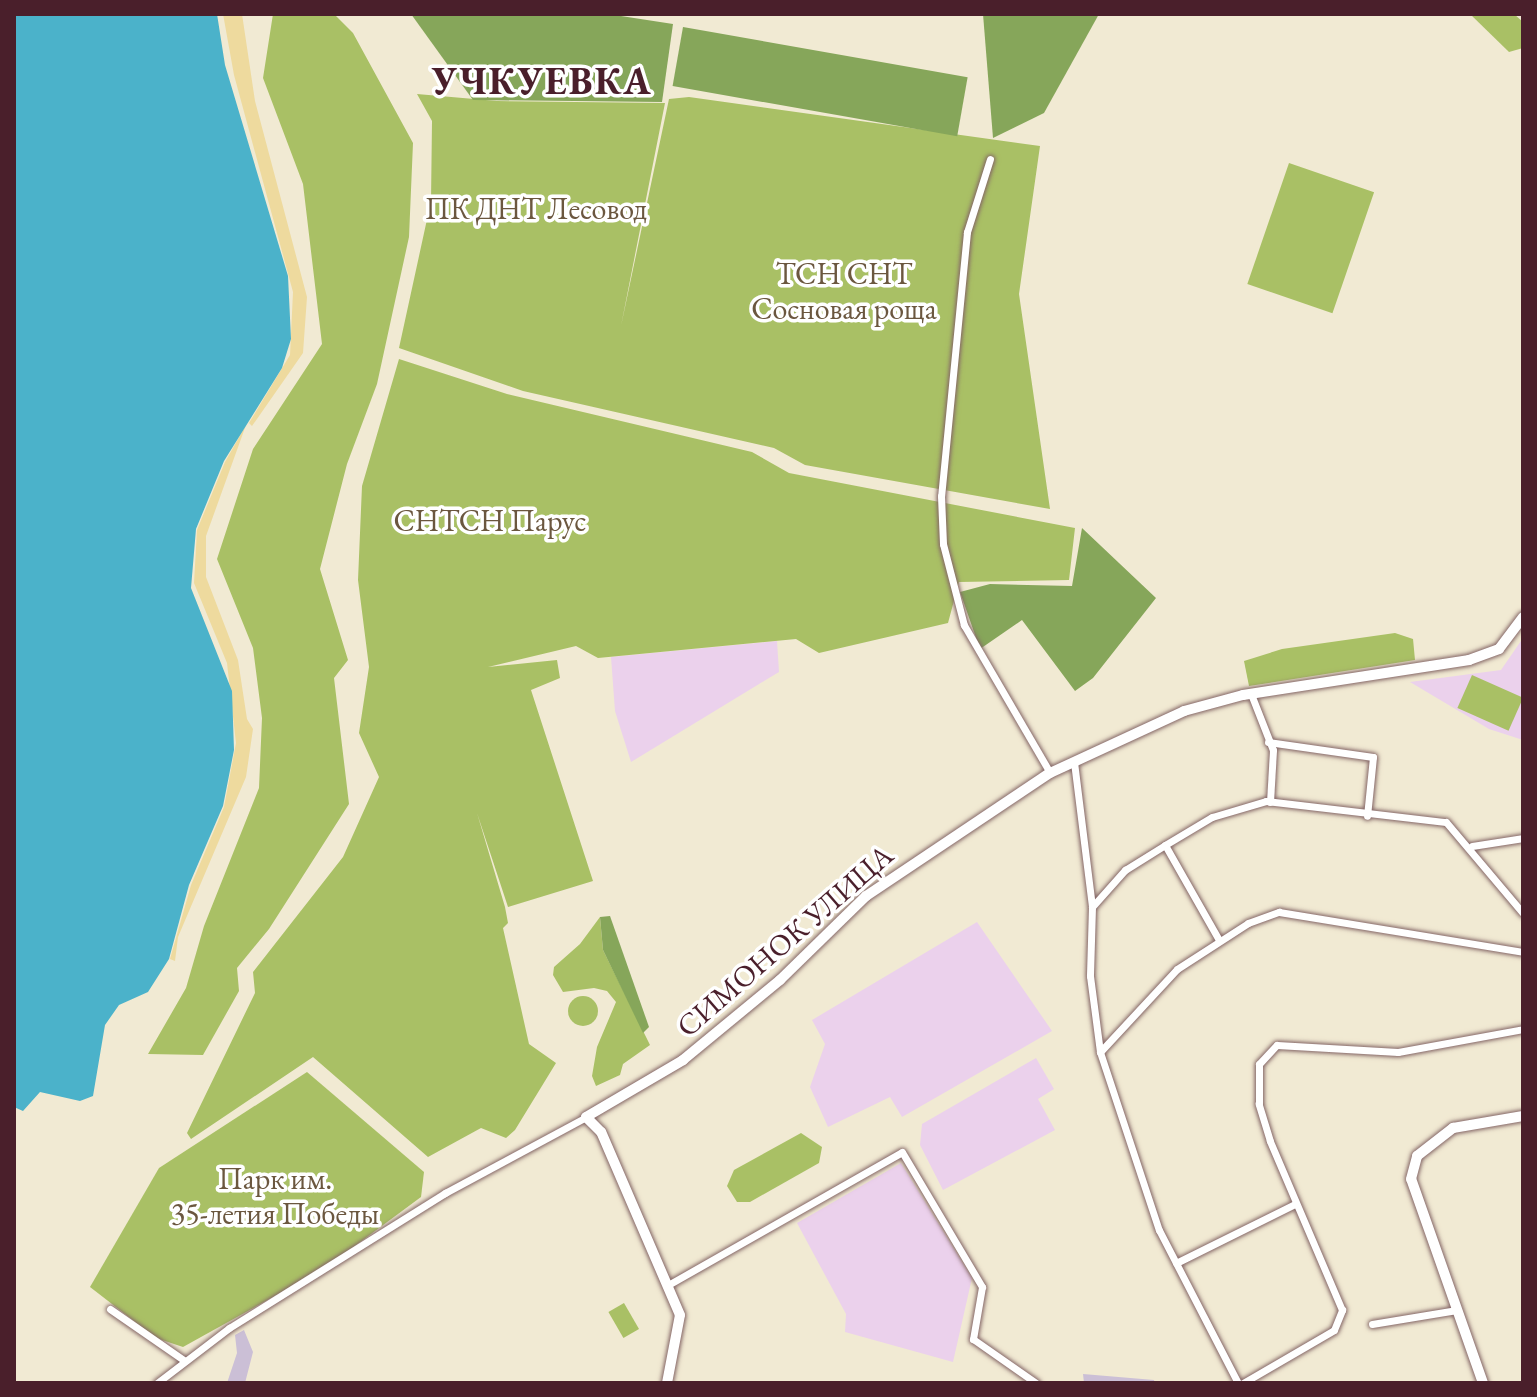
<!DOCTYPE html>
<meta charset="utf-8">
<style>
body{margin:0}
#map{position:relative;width:1537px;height:1397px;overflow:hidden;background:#f1ead3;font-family:"EB Garamond",serif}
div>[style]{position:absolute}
.built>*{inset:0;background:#ebd1ec}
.industrial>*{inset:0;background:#cbbfd6}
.green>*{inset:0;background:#a9c065;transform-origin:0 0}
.round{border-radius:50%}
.forest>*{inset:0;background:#86a65a;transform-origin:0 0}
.sand>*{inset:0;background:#eeda9e}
.water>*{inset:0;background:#4bb2ca}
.roads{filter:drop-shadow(0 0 2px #846666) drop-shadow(0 0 2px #846666)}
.street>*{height:7px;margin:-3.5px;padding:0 3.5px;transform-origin:3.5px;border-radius:3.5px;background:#fff}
.secondary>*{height:10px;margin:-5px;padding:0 5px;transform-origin:5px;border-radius:5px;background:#fff}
span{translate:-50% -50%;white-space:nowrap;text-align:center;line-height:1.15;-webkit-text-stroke:7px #fff;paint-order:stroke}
.park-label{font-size:30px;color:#6b573f}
.street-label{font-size:30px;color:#4a1f2b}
.district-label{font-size:38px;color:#4a1f2b;font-weight:700;letter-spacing:2px}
.frame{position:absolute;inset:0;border:16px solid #4a1f2b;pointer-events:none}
</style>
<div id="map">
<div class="built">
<div style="clip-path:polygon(1523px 638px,1523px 740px,1489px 729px,1410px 682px,1501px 670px)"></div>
<div style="clip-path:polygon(777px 641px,779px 672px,631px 762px,615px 711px,611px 657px)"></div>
<div style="clip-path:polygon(977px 922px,1052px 1031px,902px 1117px,890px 1097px,828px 1127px,810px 1087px,825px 1044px,812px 1020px)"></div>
<div style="clip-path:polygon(1036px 1058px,1054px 1089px,1038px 1099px,1055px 1130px,943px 1190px,920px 1145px,922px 1124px)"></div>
<div style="clip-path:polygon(901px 1163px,972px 1278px,953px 1362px,845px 1332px,846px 1314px,797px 1223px)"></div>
</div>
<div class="industrial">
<div style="clip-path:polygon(244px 1330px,253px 1352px,245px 1383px,227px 1383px,237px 1353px,235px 1335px)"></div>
<div style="clip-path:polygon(1083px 1374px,1154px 1380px,1155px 1383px,1084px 1383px)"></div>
</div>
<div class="green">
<div style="clip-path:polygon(273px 14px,334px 14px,353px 33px,413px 143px,409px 237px,377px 384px,347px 464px,320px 569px,348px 660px,334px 678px,349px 804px,269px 929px,237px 968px,239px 991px,203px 1055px,148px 1054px,186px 988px,204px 926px,259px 788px,262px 718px,253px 648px,217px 559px,253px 449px,322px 344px,303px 184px,263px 78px)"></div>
<div style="clip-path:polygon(1470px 14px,1514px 14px,1523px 22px,1523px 48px,1509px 52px)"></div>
<div style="clip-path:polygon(417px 94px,497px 101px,665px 103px,621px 326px,669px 99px,689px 97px,1040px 146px,1019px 294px,1050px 509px,805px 465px,774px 448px,523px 391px,399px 348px,431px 201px,432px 121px)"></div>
<div style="left:1289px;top:163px;width:90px;height:128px;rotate:19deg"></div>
<div style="clip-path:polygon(399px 359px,507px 394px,752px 452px,789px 473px,1075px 528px,1069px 580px,959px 582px,948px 623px,819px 653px,796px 639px,598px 658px,576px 646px,488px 667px,557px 660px,560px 678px,531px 690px,593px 881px,508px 907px,477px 813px,505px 907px,508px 923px,503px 928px,529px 1044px,556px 1063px,515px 1130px,506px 1138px,481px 1128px,428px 1157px,313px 1057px,191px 1139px,187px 1133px,255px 993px,253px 972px,343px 857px,379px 777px,359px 733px,369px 667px,358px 580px,362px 486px)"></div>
<div style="clip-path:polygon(1395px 633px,1413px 639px,1415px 660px,1249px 686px,1244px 661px,1282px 649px)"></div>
<div style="left:1472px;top:675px;width:56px;height:36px;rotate:24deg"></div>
<div style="clip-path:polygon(600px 917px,603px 950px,650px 1045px,623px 1064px,620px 1075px,596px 1086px,592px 1076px,597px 1047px,616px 1002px,607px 991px,594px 988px,563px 992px,553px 975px,554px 967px,580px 944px)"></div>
<div class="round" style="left:568px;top:996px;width:30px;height:30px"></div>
<div style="clip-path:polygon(307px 1072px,424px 1172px,421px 1197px,325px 1268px,183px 1347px,156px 1338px,90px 1287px,159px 1168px)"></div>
<div style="clip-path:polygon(801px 1133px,822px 1147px,819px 1163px,750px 1202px,737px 1202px,727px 1186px,734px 1170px)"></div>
<div style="left:624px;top:1303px;width:30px;height:18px;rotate:60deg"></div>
</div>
<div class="forest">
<div style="clip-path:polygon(411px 14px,608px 14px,673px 24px,662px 102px,473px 100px)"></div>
<div style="clip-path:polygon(983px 14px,1099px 14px,1044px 113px,993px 138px)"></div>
<div style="left:683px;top:27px;width:289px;height:60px;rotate:10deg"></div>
<div style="clip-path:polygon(1082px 528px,1156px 598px,1093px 678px,1075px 691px,1022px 620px,980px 649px,960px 592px,990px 584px,1072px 586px)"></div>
<div style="clip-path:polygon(610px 916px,649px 1027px,643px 1033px,603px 950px,600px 917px)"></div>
</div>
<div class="sand">
<div style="clip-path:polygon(223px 14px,242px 14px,255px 101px,307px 297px,303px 353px,252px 426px,249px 423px,290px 355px,293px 292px,234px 75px)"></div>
<div style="clip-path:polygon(246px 425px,206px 536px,206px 577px,238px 660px,247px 719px,253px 729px,246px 777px,178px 937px,175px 961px,170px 959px,191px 885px,224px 807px,236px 743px,227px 663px,194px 583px,197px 530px,225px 462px)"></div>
</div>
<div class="water">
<div style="clip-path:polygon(14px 14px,217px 14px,225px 65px,288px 276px,291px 339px,282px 368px,224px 461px,196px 529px,191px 588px,232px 691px,234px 750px,223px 806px,189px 885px,169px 959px,148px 992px,119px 1005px,105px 1025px,93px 1096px,80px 1101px,40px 1092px,23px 1111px,14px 1107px)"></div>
</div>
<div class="roads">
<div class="street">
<div style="left:990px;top:159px;width:77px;rotate:107.5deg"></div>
<div style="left:967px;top:232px;width:265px;rotate:95.6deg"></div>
<div style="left:941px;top:496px;width:48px;rotate:87.6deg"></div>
<div style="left:943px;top:544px;width:84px;rotate:75.5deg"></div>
<div style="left:964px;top:625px;width:171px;rotate:59.8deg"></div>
<div style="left:1251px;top:694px;width:60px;rotate:68.6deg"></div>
<div style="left:1273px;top:750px;width:52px;rotate:93.3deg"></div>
<div style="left:1268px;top:742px;width:106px;rotate:8.1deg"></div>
<div style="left:1373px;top:757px;width:59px;rotate:95.8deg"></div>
<div style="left:1074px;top:762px;width:146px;rotate:82.9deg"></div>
<div style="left:1092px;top:907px;width:69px;rotate:91.7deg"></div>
<div style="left:1090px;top:976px;width:77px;rotate:82.5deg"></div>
<div style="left:1100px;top:1052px;width:188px;rotate:71.7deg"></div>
<div style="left:1159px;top:1230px;width:172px;rotate:62.7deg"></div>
<div style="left:1165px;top:845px;width:109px;rotate:60.4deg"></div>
<div style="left:1472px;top:846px;width:52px;rotate:-8.9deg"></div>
<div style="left:1092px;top:907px;width:50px;rotate:-48.3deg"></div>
<div style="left:1125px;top:870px;width:47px;rotate:-32deg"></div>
<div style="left:1165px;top:845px;width:55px;rotate:-30.8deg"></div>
<div style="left:1212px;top:817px;width:56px;rotate:-16.5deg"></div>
<div style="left:1266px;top:801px;width:181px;rotate:6.7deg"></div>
<div style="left:1446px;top:822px;width:119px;rotate:49.8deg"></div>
<div style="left:1100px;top:1052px;width:113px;rotate:-47.1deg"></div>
<div style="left:1177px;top:969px;width:85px;rotate:-32.9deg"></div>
<div style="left:1248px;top:923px;width:33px;rotate:-20deg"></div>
<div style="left:1279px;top:912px;width:247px;rotate:9.3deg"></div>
<div style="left:1176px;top:1263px;width:133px;rotate:-26.4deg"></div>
<div style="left:668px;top:1285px;width:269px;rotate:-29.6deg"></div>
<div style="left:902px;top:1152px;width:157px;rotate:59.3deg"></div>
<div style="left:982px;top:1287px;width:53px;rotate:99.8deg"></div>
<div style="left:973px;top:1339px;width:77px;rotate:34.9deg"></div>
<div style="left:110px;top:1309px;width:91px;rotate:34.7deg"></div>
<div style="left:1372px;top:1324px;width:86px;rotate:-9.4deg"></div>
<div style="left:157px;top:1383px;width:91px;rotate:-37.4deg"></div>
<div style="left:229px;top:1328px;width:255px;rotate:-32deg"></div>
<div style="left:445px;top:1193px;width:160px;rotate:-28.3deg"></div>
<div style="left:1243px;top:1383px;width:105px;rotate:-30.2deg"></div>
<div style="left:1334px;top:1330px;width:22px;rotate:-68deg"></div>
<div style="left:1342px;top:1310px;width:184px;rotate:-113.1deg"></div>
<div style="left:1270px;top:1141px;width:39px;rotate:-107deg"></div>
<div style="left:1259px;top:1104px;width:40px;rotate:-90deg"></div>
<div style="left:1259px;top:1064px;width:26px;rotate:-47deg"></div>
<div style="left:1277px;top:1045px;width:121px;rotate:3.3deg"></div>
<div style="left:1398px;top:1052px;width:127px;rotate:-10.4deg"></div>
</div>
<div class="secondary">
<div style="left:667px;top:1383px;width:69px;rotate:-79.2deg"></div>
<div style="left:680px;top:1315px;width:199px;rotate:-113.3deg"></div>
<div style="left:601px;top:1132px;width:21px;rotate:-135deg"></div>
<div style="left:586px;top:1117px;width:113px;rotate:-30.4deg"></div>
<div style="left:683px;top:1060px;width:126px;rotate:-39.5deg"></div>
<div style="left:780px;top:980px;width:120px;rotate:-44.3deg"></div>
<div style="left:866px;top:896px;width:221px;rotate:-33.8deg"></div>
<div style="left:1050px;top:773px;width:148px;rotate:-24.8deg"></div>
<div style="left:1184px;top:711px;width:61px;rotate:-15.2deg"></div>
<div style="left:1243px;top:695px;width:229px;rotate:-8.8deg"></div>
<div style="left:1469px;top:660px;width:32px;rotate:-20deg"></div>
<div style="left:1499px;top:649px;width:40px;rotate:-53deg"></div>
<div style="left:1483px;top:1383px;width:216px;rotate:-109.4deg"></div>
<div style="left:1411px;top:1179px;width:24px;rotate:-75deg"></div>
<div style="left:1417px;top:1156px;width:46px;rotate:-37.9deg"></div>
<div style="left:1453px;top:1128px;width:71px;rotate:-9.7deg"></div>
</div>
</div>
<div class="park-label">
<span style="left:536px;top:209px">ПК ДНТ Лесовод</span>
<span style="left:844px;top:291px">ТСН СНТ<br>Сосновая роща</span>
<span style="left:490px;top:521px">СНТСН Парус</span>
<span style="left:275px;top:1196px">Парк им.<br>35-летия Победы</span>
</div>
<div class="street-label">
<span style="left:785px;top:941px;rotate:-41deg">СИМОНОК УЛИЦА</span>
</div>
<div class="district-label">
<span style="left:542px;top:81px">УЧКУЕВКА</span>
</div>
<div class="frame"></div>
</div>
